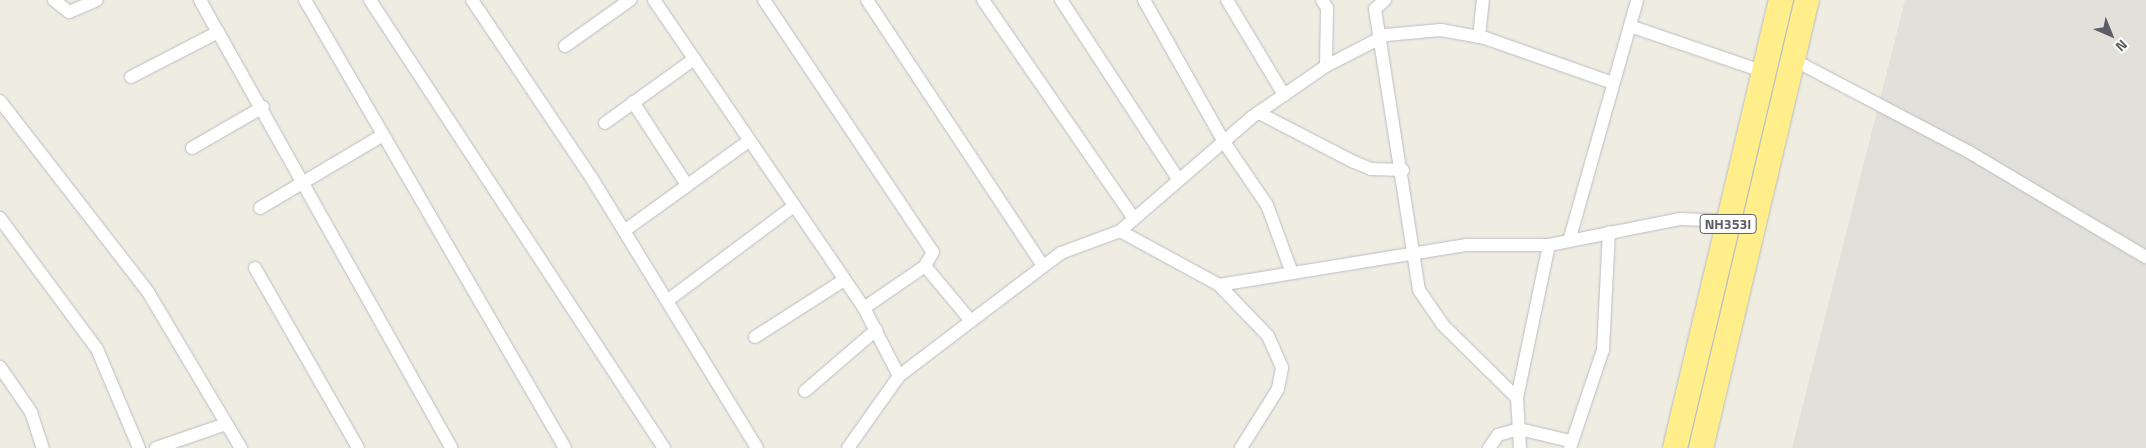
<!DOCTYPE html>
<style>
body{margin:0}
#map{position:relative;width:2146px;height:448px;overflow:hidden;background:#efede2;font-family:"Titillium Web",sans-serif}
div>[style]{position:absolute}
.industrial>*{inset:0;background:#e2e0da}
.roads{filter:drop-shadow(0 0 1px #babcc2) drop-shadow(0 0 1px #babcc2)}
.street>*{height:12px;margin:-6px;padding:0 6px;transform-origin:6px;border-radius:6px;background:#fff}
.highway>*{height:24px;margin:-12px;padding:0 12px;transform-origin:12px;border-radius:12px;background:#ffee89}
span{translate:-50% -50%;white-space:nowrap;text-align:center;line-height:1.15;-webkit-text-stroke:5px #fff;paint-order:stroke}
.shield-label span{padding:1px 4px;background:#fff;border:1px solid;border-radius:4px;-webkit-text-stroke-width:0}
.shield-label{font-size:14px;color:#5a5e64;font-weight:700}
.north{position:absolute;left:2086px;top:10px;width:50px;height:50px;-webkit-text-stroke:4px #fff;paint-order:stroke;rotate:136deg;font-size:14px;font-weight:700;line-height:20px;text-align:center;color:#5a5e64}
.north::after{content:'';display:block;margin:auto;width:18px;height:22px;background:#5a5e64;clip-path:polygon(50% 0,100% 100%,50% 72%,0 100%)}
</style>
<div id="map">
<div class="industrial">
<div style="clip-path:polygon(1905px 0,2146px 0,2146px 448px,1792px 448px)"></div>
</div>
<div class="roads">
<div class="street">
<div style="left:54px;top:0;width:19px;rotate:39deg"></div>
<div style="left:69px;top:12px;width:30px;rotate:-23deg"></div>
<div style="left:200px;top:0;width:37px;rotate:61deg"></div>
<div style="left:305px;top:0;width:518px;rotate:59.87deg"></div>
<div style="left:370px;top:0;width:536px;rotate:56.73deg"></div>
<div style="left:472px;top:0;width:213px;rotate:56.1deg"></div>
<div style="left:591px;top:177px;width:318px;rotate:58.5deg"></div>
<div style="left:654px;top:0;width:373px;rotate:55.7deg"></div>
<div style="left:864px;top:308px;width:76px;rotate:62.8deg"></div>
<div style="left:764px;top:0;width:303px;rotate:56.2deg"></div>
<div style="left:933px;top:252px;width:16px;rotate:120deg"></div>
<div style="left:925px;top:266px;width:72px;rotate:50.1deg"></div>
<div style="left:867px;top:0;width:319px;rotate:56.5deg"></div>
<div style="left:983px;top:0;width:266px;rotate:55.4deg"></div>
<div style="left:1061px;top:0;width:215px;rotate:56.8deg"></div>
<div style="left:1144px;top:0;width:163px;rotate:60.6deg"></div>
<div style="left:1224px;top:142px;width:76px;rotate:55.7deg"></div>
<div style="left:1267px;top:205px;width:72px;rotate:69.8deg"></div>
<div style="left:1227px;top:0;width:111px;rotate:59deg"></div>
<div style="left:1322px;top:0;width:9px;rotate:58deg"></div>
<div style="left:1327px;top:8px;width:58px;rotate:91deg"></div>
<div style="left:1385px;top:0;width:13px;rotate:138deg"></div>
<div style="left:1375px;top:9px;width:284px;rotate:81.1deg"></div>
<div style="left:1419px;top:290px;width:42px;rotate:55.6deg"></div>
<div style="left:1443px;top:325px;width:104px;rotate:44.6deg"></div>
<div style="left:1630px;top:26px;width:142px;rotate:18.9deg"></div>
<div style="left:1479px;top:37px;width:37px;rotate:-84deg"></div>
<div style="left:565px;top:46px;width:80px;rotate:-35.3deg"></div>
<div style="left:1792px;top:59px;width:200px;rotate:27.7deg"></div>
<div style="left:1969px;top:152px;width:206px;rotate:30.7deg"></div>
<div style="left:131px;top:77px;width:98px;rotate:-27.3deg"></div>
<div style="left:218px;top:32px;width:477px;rotate:60.7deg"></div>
<div style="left:0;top:101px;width:242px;rotate:52.2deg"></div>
<div style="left:148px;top:292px;width:182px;rotate:59.2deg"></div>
<div style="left:633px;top:102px;width:99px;rotate:57deg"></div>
<div style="left:1259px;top:113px;width:107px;rotate:27.3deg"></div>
<div style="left:1354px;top:162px;width:18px;rotate:22deg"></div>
<div style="left:1371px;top:169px;width:32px;rotate:2deg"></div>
<div style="left:605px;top:123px;width:110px;rotate:-35.7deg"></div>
<div style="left:192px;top:148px;width:82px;rotate:-30deg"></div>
<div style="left:260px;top:208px;width:143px;rotate:-30.7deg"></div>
<div style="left:0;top:218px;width:163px;rotate:53.5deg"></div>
<div style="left:97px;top:349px;width:108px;rotate:67deg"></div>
<div style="left:624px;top:231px;width:154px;rotate:-35.8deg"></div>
<div style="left:1120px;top:231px;width:113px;rotate:28.6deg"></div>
<div style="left:1219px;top:285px;width:251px;rotate:-9.2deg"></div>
<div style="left:1467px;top:245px;width:82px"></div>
<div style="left:1549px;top:245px;width:134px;rotate:-11.2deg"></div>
<div style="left:1680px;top:219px;width:49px;rotate:2.3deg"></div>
<div style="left:1569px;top:241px;width:250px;rotate:-74.2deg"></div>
<div style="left:255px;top:268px;width:207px;rotate:60.2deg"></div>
<div style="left:1219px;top:285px;width:71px;rotate:46.1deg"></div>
<div style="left:1268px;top:336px;width:35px;rotate:66deg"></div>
<div style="left:1282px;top:368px;width:21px;rotate:101deg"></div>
<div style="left:1278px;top:389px;width:70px;rotate:122.1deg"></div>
<div style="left:667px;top:301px;width:159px;rotate:-36.8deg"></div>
<div style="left:864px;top:308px;width:74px;rotate:-34.5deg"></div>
<div style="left:755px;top:337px;width:106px;rotate:-32.6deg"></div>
<div style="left:0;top:367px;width:55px;rotate:55.4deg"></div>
<div style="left:31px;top:412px;width:38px;rotate:72deg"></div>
<div style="left:805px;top:391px;width:94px;rotate:-40.7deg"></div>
<div style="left:156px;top:448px;width:74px;rotate:-18.9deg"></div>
<div style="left:848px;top:448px;width:88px;rotate:-54.7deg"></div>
<div style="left:899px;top:376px;width:101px;rotate:-37.3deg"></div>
<div style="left:979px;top:315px;width:103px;rotate:-37.1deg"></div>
<div style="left:1061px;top:253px;width:63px;rotate:-20.4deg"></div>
<div style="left:1120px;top:231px;width:174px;rotate:-40.8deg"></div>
<div style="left:1252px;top:117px;width:90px;rotate:-34.6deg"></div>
<div style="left:1326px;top:66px;width:68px;rotate:-27.3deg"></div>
<div style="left:1386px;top:35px;width:55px;rotate:-5.2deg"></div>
<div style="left:1441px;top:30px;width:45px;rotate:10.3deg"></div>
<div style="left:1485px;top:38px;width:136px;rotate:19.4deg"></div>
<div style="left:1489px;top:448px;width:16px;rotate:-55deg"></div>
<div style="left:1498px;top:435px;width:22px;rotate:-16deg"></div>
<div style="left:1519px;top:429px;width:52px;rotate:13.2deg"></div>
<div style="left:1520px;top:448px;width:50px;rotate:-93.4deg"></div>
<div style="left:1517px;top:398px;width:156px;rotate:-78.2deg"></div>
<div style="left:1570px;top:448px;width:103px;rotate:-71.4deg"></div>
<div style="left:1603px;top:350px;width:118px;rotate:-87.1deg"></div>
</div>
<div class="highway">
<div style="left:1675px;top:448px;width:460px;rotate:-76.7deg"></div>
<div style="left:1701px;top:448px;width:460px;rotate:-76.7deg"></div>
</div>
</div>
<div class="shield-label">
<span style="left:1728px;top:224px">NH353I</span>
</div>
<div class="north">N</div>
</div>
